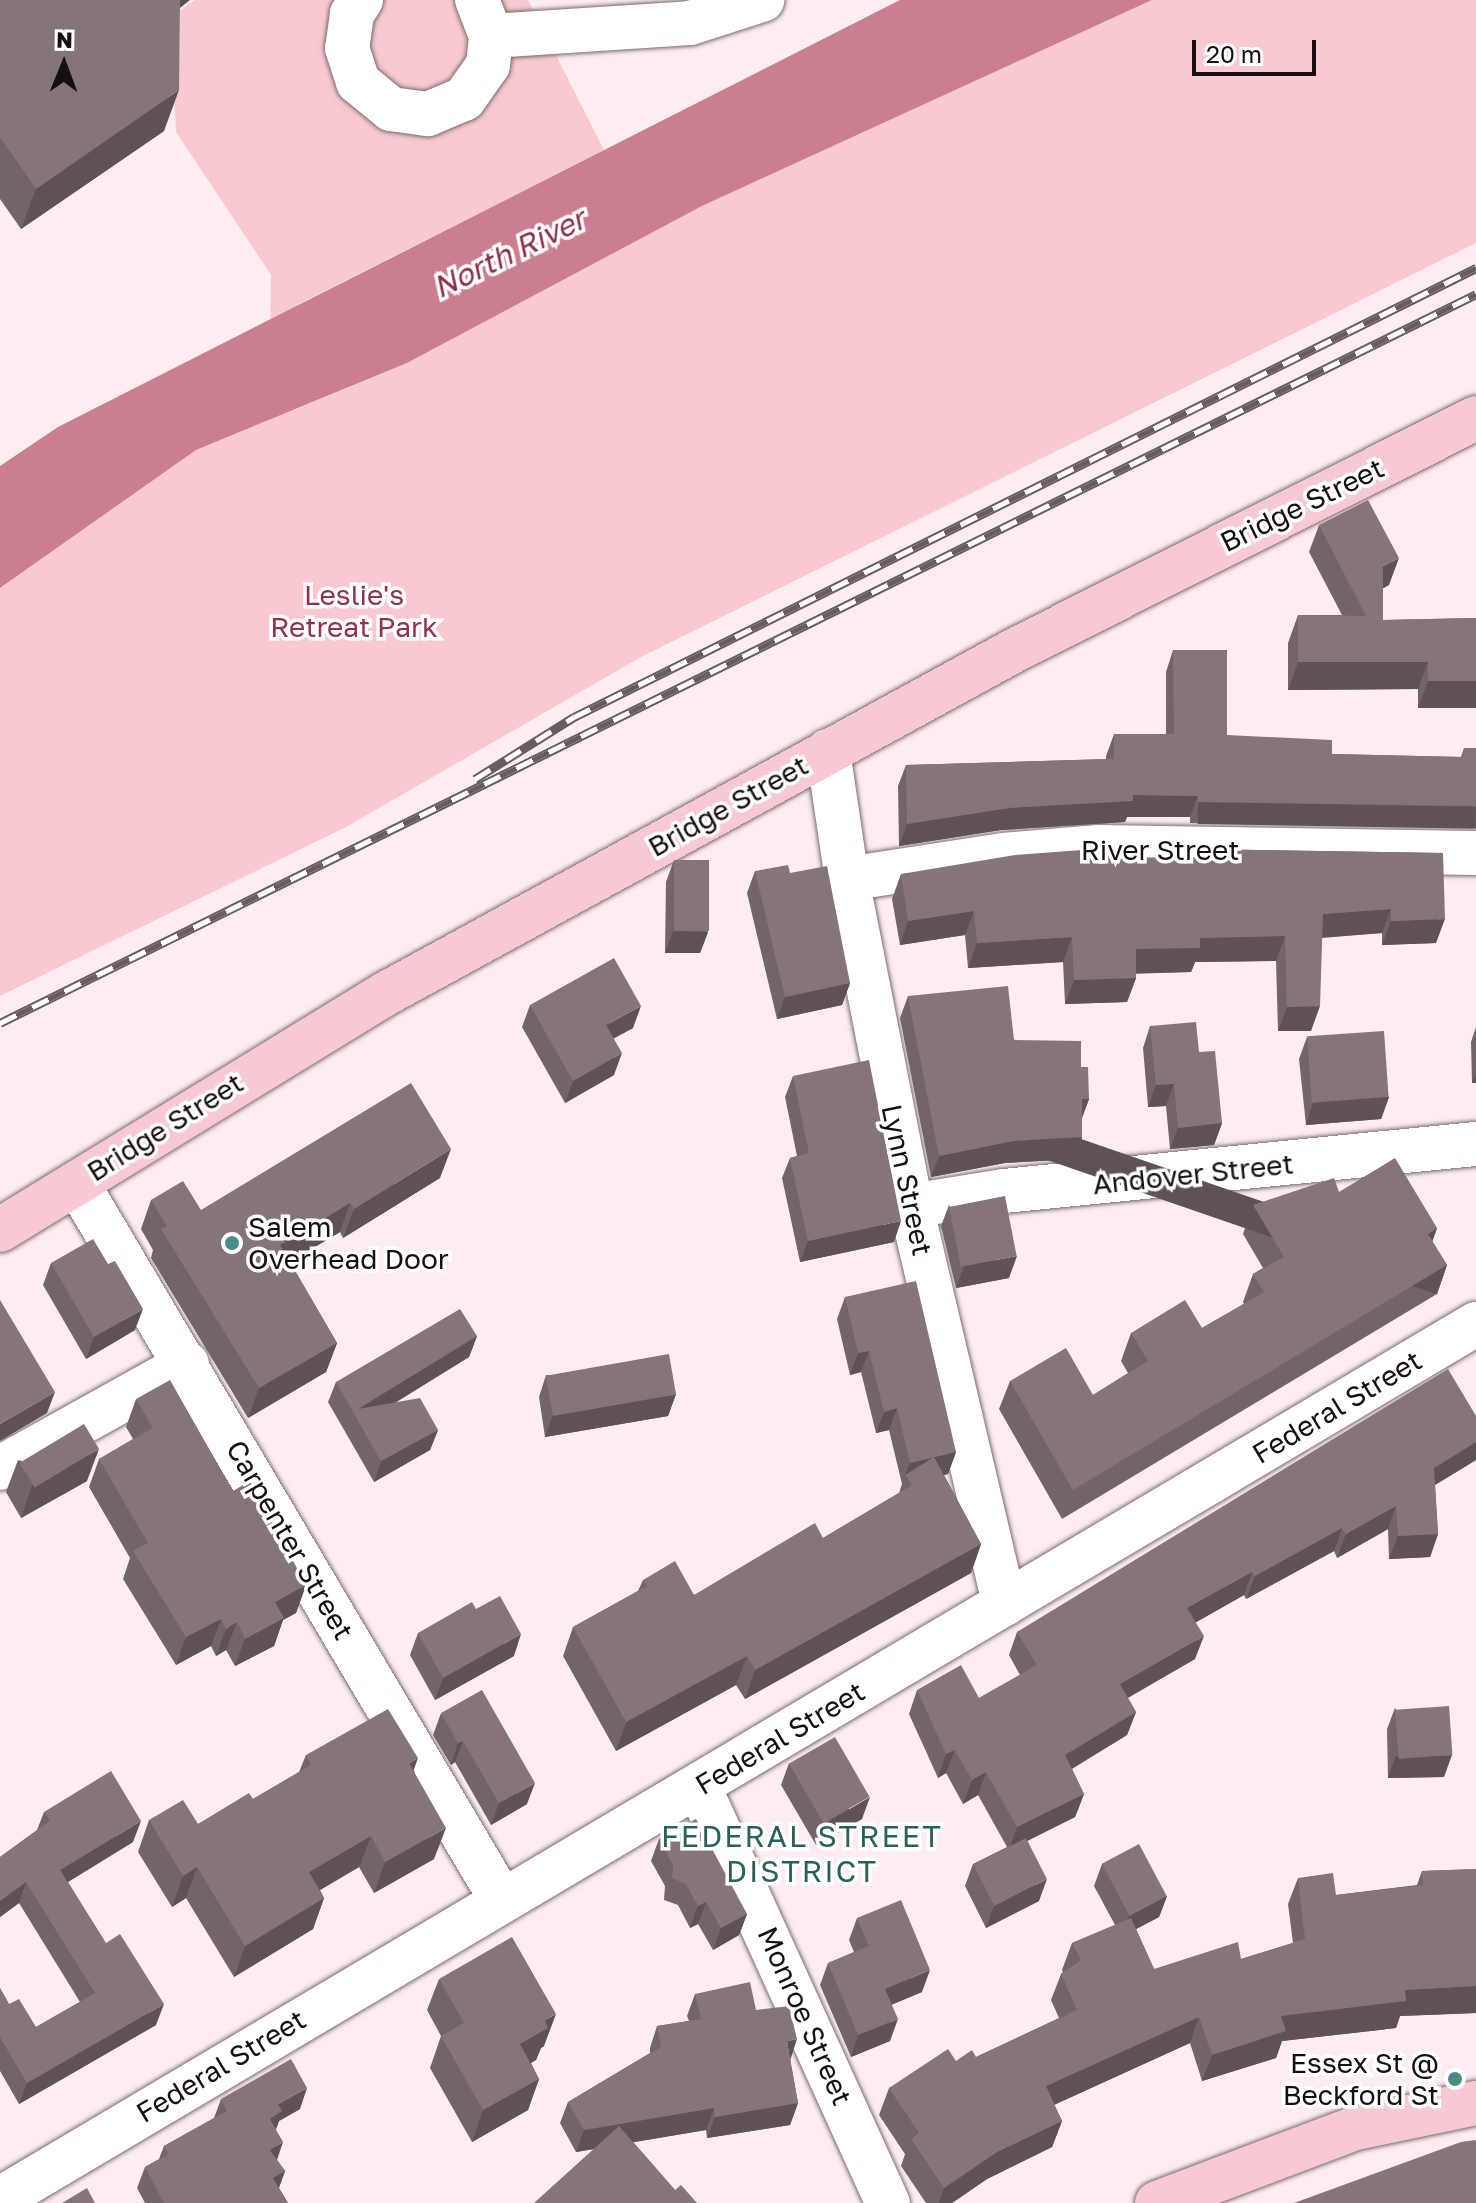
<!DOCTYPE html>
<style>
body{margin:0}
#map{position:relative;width:1476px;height:2203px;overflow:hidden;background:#fdedf0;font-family:"Golos Text",sans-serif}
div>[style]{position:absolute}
.green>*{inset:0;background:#f9c9d1}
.water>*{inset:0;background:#cb7e8e}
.roads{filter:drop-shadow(0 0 2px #7b6a6d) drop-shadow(0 0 2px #7b6a6d)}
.minor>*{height:44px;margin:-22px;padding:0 22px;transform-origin:22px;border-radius:22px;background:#fff}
.major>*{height:44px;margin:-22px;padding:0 22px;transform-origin:22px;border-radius:22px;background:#f7c9d2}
.rail>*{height:9px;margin-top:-4.5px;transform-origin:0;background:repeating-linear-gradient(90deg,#fff 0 18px,#675d5f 0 36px);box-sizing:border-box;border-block:2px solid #675d5f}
.wall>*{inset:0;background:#736567}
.shaded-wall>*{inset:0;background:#5e5254;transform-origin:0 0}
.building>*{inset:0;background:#867578;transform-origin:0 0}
.dots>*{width:22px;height:22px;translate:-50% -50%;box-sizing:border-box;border:4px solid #fff;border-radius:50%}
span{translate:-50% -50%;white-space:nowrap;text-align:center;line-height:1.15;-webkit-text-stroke:7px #fff;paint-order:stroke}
.street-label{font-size:28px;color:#150f10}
.park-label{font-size:28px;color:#8f334c}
.poi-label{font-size:28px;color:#150f10}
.left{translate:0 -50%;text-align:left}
.right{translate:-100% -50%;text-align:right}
.water-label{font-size:30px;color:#8b2f49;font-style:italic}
.neighbourhood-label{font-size:30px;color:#28605b;letter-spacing:2px}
.north{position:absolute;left:24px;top:24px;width:80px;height:80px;-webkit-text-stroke:6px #fff;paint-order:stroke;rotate:1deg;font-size:22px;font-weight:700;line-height:32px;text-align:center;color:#150f10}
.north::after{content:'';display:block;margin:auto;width:28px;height:36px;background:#150f10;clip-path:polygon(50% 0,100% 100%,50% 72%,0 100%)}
.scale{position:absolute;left:1192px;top:40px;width:124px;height:36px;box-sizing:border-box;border:4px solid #150f10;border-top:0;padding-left:10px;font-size:24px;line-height:28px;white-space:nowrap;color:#150f10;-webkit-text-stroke:6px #fff;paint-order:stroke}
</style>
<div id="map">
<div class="green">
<div style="clip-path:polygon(195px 0,528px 0,604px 150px,297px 305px,294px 410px,407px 363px,702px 206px,1152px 0,1476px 0,1476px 243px,641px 657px,346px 827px,0 996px,0 588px,196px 450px,269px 420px,271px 275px,176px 132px,171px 17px)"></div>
</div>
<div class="water">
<div style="clip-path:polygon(900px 0,1152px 0,702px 206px,407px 363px,196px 450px,0 588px,0 466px,58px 427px)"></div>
</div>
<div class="roads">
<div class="minor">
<div style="left:361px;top:0;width:17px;rotate:123deg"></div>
<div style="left:352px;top:14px;width:34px;rotate:98deg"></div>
<div style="left:347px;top:48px;width:36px;rotate:72deg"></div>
<div style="left:358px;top:82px;width:43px;rotate:39.3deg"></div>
<div style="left:391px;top:109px;width:37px;rotate:8deg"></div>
<div style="left:428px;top:114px;width:39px;rotate:-23deg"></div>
<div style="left:464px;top:99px;width:42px;rotate:-54.8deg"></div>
<div style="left:488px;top:65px;width:29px;rotate:-84deg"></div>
<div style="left:491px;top:36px;width:39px;rotate:-111deg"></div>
<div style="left:491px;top:36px;width:199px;rotate:-3.7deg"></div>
<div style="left:690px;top:23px;width:76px;rotate:-17.7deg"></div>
<div style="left:828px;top:751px;width:129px;rotate:81.6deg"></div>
<div style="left:847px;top:879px;width:333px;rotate:78.9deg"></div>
<div style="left:911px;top:1206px;width:409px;rotate:76.8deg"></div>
<div style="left:847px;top:879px;width:158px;rotate:-8.7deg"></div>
<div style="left:1003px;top:855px;width:96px;rotate:-4.8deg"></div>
<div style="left:1099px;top:847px;width:377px;rotate:0.9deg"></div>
<div style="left:77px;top:1183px;width:832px;rotate:59.37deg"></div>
<div style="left:911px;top:1206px;width:94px;rotate:-9.2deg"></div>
<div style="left:1004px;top:1191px;width:474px;rotate:-5.7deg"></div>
<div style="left:0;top:1468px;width:214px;rotate:-29.1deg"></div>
<div style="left:699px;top:1787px;width:457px;rotate:65.6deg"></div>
<div style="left:0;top:2199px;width:1716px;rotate:-30.66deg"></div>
</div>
<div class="major">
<div style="left:0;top:1230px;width:454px;rotate:-31.5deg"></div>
<div style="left:387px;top:993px;width:718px;rotate:-28.64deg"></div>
<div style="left:1017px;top:649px;width:514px;rotate:-26.71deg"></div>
<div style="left:1157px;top:2203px;width:213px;rotate:-20.7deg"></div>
<div style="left:1356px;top:2128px;width:123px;rotate:-11.8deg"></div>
</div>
</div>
<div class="rail">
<div style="left:475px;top:779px;width:117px;rotate:-32.1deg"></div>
<div style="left:574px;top:717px;width:1008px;rotate:-26.46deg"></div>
<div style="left:0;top:1023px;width:1646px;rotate:-26.28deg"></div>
</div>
<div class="wall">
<div style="clip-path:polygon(0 0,180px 7px,164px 131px,21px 229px,0 199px)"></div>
<div style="clip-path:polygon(1319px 525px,1389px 585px,1383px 588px,1383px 620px,1476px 618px,1476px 708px,1418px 708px,1418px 689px,1288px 690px,1288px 643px,1298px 615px,1342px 615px,1309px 552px)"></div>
<div style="clip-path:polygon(1173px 650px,1227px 735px,1332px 754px,1461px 757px,1464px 748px,1476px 748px,1476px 828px,1190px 823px,1190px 817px,1127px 817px,1125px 822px,1001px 830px,899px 846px,898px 786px,906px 765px,1106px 759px,1106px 756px,1114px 734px,1166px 734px,1166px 672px)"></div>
<div style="clip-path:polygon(1198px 849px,1443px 853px,1436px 943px,1382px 945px,1382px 933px,1322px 938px,1311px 1031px,1278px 1031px,1276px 961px,1195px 962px,1191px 972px,1136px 973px,1136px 978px,1127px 1002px,1065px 1004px,1063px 962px,968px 968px,965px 935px,900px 945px,892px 899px,901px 874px,1133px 858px,1195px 857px)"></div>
<div style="clip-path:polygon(674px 860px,708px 932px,700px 953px,665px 953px,666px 882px)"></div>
<div style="clip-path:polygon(755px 871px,790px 873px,850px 983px,842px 1005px,777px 1019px,747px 893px)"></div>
<div style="clip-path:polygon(908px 996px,1081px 1067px,1089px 1099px,1082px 1117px,1082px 1137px,1074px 1159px,1005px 1163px,931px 1177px,900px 1018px)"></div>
<div style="clip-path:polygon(530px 1005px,633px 1028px,614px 1038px,614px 1075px,565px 1103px,522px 1027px)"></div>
<div style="clip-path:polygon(1150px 1026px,1199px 1052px,1222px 1123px,1214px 1145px,1170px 1149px,1166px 1106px,1148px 1107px,1143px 1048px)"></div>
<div style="clip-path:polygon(1476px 1027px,1476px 1083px,1472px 1083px,1471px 1042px)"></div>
<div style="clip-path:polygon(1307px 1037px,1389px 1097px,1381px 1119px,1306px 1125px,1299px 1059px)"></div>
<div style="clip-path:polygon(793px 1076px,894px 1242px,800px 1262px,782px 1178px,790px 1158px,797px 1156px,785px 1097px)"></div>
<div style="clip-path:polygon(440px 1178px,343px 1238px,340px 1232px,290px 1262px,337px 1343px,326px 1372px,248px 1418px,151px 1258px,153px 1250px,141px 1229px,151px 1200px,201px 1210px)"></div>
<div style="clip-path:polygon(1339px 1192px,1437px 1228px,1432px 1241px,1447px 1265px,1437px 1294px,1062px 1519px,999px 1409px,1010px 1381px,1093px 1395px,1128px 1373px,1121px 1361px,1131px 1333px,1202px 1328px,1244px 1304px,1243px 1302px,1253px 1274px,1263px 1268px,1243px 1234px,1253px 1205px)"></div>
<div style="clip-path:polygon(949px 1205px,1009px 1278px,956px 1288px,941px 1226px)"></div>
<div style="clip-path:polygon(51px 1263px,135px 1330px,86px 1359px,43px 1285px)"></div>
<div style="clip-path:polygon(845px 1297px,956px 1452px,948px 1474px,944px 1475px,981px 1544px,971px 1573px,745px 1699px,736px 1685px,616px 1751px,563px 1656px,573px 1627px,638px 1591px,643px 1580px,694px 1595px,823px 1538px,899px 1493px,902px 1484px,889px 1430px,876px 1433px,861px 1372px,850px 1375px,837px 1319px)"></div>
<div style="clip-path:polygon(477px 1336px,469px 1357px,395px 1403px,438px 1430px,430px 1450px,374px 1482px,328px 1402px,336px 1382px)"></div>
<div style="clip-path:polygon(546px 1375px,676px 1394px,668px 1416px,545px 1437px,539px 1397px)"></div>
<div style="clip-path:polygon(136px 1399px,233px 1491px,306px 1585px,296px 1613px,283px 1620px,274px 1646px,235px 1666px,226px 1650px,216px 1656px,211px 1646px,176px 1665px,123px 1579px,130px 1558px,89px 1487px,99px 1459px,133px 1439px,126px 1427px)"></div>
<div style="clip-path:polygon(1476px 1416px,1476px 1460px,1435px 1485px,1438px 1534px,1430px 1557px,1389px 1559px,1388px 1529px,1337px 1558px,1334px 1551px,1246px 1599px,1244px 1595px,1196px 1622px,1195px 1659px,1128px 1698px,1136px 1712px,1127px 1735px,1072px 1769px,1084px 1794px,1075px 1817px,1027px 1841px,1039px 1901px,986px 1928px,965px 1886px,973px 1864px,1007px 1847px,978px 1795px,963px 1804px,946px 1773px,938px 1778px,909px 1714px,917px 1690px,979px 1698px,1020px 1675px,1009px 1655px,1017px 1632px)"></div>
<div style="clip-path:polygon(18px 1460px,87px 1481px,21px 1518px,6px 1492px)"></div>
<div style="clip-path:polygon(476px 1609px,514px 1656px,435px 1700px,410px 1655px,418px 1633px)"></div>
<div style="clip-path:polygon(1395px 1708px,1444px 1777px,1388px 1778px,1387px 1729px)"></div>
<div style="clip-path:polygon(441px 1713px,527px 1804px,491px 1825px,455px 1762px,451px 1765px,433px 1735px)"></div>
<div style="clip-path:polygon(306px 1755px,414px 1770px,434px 1859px,374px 1893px,359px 1867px,320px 1890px,324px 1898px,313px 1929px,234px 1977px,186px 1898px,172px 1907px,138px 1852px,149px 1820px,198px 1824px,253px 1799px,299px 1772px)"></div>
<div style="clip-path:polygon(789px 1763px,862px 1819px,816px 1845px,781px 1785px)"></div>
<div style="clip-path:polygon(44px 1812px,133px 1842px,68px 1882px,156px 2025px,19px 2104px,0 2071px,0 1988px,9px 2004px,36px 2027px,80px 2002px,19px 1903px,0 1917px,0 1857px,37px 1830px)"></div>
<div style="clip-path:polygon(659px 1839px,747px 1914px,739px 1935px,713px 1950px,698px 1924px,690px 1928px,678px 1905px,664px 1900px,665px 1886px,651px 1861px)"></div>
<div style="clip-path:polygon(1102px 1864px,1167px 1896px,1159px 1917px,1136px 1929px,1154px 1969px,1241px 1959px,1293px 1943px,1288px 1904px,1298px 1878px,1336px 1895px,1417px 1885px,1422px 1871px,1476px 1869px,1476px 2013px,1400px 2016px,1396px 2028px,1282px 2041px,1276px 2058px,1202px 2081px,1190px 2043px,1054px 2105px,1062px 2121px,1052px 2147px,987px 2179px,952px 2203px,926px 2203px,901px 2166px,905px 2154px,879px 2115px,889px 2088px,956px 2061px,976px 2057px,1059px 2018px,1051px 2000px,1061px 1974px,1063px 1972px,1062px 1970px,1072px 1943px,1115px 1925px,1094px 1886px)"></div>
<div style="clip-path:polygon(857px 1918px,922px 1992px,892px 2004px,890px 2041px,851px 2057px,820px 1985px,828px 1963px,854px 1952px,849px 1940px)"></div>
<div style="clip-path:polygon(439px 1979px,544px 2046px,541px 2048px,536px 2060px,531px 2063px,539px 2079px,528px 2110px,472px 2142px,430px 2068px,441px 2036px,427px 2010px)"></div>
<div style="clip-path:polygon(695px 1994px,756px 2010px,790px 2059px,798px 2103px,790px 2125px,707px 2138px,706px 2130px,633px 2142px,675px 2190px,594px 2149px,576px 2152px,560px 2123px,568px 2102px,650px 2053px,650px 2048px,657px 2026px,689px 2021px,687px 2016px)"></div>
<div style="clip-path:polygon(221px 2099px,300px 2109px,279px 2121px,276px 2129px,277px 2160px,285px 2171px,279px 2188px,288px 2203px,145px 2203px,137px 2188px,145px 2167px,159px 2159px,164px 2146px,214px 2118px)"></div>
</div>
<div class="shaded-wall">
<div style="clip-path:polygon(173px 0,190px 0,166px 19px)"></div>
<div style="clip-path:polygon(179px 90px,164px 131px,21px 229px,36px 189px)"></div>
<div style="clip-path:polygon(1399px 558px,1389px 585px,1373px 594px,1383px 566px)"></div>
<div style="clip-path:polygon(1298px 662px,1428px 662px,1418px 689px,1288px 690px)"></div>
<div style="clip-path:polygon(1428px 681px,1476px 681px,1476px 708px,1418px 708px)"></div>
<div style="clip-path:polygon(1133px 795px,1198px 796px,1190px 817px,1127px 817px,1125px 822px,1001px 830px,899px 846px,907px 824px,1009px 808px)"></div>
<div style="left:1198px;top:802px;width:278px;height:22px;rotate:1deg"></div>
<div style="clip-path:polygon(1391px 909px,1382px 933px,1314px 938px,1323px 914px)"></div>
<div style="clip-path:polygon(974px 911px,965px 935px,900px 945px,908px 921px)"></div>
<div style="clip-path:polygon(1445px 919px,1436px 943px,1382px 945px,1391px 921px)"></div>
<div style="clip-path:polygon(673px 931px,708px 932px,700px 953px,665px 953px)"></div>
<div style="clip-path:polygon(1285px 936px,1276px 961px,1195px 962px,1191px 972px,1127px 974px,1136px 949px,1200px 938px)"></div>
<div style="clip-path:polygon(1072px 937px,1063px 962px,968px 968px,977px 943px)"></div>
<div style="clip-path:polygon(1136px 978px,1127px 1002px,1065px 1004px,1074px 980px)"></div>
<div style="clip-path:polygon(850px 983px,842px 1005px,777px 1019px,785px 997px)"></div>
<div style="clip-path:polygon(641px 1006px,633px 1028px,598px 1047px,606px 1025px)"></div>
<div style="clip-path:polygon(1320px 1006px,1311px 1031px,1278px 1031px,1287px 1007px)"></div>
<div style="clip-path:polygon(622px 1053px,614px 1075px,565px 1103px,573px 1081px)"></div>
<div style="clip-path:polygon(1476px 1073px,1476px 1083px,1472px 1083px)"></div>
<div style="clip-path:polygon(1174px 1084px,1166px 1106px,1148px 1107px,1156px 1085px)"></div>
<div style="clip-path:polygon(1389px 1097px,1381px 1119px,1306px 1125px,1313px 1103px)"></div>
<div style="clip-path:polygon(1082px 1099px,1089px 1099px,1081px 1121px)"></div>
<div style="clip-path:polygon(1222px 1123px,1214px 1145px,1170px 1149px,1178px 1128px)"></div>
<div style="clip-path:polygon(1082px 1137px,1074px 1159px,1005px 1163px,931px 1177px,939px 1156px,1013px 1141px)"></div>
<div style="clip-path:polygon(451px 1149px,440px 1178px,343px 1238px,354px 1209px)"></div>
<div style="clip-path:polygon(350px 1203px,340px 1232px,269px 1274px,280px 1245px)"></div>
<div style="clip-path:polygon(901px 1221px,894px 1242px,800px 1262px,808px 1241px)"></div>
<div style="clip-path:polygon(1437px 1228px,1427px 1257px,1428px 1234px)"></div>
<div style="clip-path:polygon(1017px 1256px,1009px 1278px,956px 1288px,964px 1266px)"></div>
<div style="left:1447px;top:1265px;width:31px;height:436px;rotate:109deg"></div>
<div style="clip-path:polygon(143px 1309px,135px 1330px,86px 1359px,94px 1337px)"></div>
<div style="clip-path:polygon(477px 1336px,469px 1357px,360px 1424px,358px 1409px)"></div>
<div style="clip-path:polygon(337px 1343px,326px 1372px,248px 1418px,259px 1388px)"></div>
<div style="clip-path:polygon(869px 1351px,861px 1372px,850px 1375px,858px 1353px)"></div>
<div style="clip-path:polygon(55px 1392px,47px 1413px,0 1441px,0 1424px)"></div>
<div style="clip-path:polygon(676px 1394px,668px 1416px,545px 1437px,553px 1415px)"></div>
<div style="clip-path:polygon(897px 1408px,889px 1430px,876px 1433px,884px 1412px)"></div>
<div style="clip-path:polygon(438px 1430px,430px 1450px,374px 1482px,381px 1461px)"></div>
<div style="clip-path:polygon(1476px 1442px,1476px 1460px,1425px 1491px,1434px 1468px)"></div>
<div style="clip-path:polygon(99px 1449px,87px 1481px,21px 1518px,32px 1486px)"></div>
<div style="clip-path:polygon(956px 1452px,948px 1474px,910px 1482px,905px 1475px,910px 1463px)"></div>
<div style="clip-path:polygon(1396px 1506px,1388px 1529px,1337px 1558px,1346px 1534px)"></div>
<div style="clip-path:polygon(1342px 1528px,1334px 1551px,1246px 1599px,1255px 1576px)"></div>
<div style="clip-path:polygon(1438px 1534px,1430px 1557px,1389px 1559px,1398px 1536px)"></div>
<div style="clip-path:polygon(981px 1544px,971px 1573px,745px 1699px,755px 1670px)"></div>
<div style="clip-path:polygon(1252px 1572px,1244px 1595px,1179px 1632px,1187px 1608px)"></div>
<div style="clip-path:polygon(306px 1585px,296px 1613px,283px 1620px,274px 1646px,235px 1666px,245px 1639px,275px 1602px)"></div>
<div style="clip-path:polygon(221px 1619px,211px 1646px,176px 1665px,186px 1637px)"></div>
<div style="clip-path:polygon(237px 1622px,226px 1650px,216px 1656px,226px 1629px)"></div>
<div style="clip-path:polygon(521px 1634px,514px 1656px,435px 1700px,443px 1678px)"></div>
<div style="clip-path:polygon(1204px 1636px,1195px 1659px,1111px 1707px,1120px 1684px)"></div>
<div style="clip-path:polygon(747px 1656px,736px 1685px,616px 1751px,626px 1722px)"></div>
<div style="clip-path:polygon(1136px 1712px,1127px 1735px,1056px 1778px,1065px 1755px)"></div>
<div style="clip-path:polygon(463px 1741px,455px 1762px,451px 1765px,458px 1743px)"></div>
<div style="clip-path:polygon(955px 1750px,946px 1773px,938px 1778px,946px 1754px)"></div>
<div style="clip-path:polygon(1452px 1755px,1444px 1777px,1388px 1778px,1396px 1756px)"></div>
<div style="clip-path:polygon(418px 1758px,407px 1789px,409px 1763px)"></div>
<div style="clip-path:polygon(986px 1772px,978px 1795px,963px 1804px,972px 1780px)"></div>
<div style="clip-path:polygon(535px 1783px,527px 1804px,491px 1825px,499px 1803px)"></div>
<div style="clip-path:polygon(1084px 1794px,1075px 1817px,1009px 1850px,1017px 1827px)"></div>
<div style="clip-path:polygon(870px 1797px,862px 1819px,816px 1845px,824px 1824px)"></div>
<div style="clip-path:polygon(141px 1821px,133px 1842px,53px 1891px,60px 1870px)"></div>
<div style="clip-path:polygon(446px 1828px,434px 1859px,374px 1893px,385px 1862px)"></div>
<div style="clip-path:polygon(371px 1836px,359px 1867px,298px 1903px,309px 1872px)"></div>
<div style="clip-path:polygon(197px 1867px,186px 1898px,172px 1907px,183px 1876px)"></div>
<div style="clip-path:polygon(1047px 1879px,1039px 1901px,986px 1928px,994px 1906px)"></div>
<div style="clip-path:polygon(26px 1882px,19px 1903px,0 1917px,0 1901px)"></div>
<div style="clip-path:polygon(1167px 1896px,1159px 1917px,1121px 1937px,1129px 1916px)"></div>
<div style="clip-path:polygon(324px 1898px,313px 1929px,234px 1977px,245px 1946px)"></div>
<div style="clip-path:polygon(706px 1902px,698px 1924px,690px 1928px,698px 1906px)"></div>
<div style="clip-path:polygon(747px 1914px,739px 1935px,713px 1950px,721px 1928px)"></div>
<div style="clip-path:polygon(930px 1970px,922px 1992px,877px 2011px,885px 1989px)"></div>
<div style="clip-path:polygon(1476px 1986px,1476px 2013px,1400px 2016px,1396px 2028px,1282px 2041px,1276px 2058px,1202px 2081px,1212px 2055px,1281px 2016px,1405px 1990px)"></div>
<div style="clip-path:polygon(164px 2004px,156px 2025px,19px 2104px,27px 2083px)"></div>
<div style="clip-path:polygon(556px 2014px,544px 2046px,541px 2048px,536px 2060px,508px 2076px,520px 2044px,545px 2020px)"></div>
<div style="clip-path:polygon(1199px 2017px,1190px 2043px,1036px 2113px,1046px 2086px)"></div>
<div style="clip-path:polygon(898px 2019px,890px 2041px,851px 2057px,858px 2035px)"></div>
<div style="clip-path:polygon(797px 2039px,790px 2061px,787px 2041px)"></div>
<div style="clip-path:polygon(539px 2079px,528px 2110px,472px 2142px,483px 2110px)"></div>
<div style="clip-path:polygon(307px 2088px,300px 2109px,279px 2121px,275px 2132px,270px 2119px,278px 2104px)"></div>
<div style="clip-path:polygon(798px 2103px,790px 2125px,707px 2138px,715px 2117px)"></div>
<div style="clip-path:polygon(714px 2108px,706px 2130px,576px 2152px,584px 2130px)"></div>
<div style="clip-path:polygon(1062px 2121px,1052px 2147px,987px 2179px,952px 2203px,939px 2203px,944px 2188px,997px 2152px)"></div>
<div style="clip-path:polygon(283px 2142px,276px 2163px,270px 2150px)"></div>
<div style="clip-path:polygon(285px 2171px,277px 2192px,273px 2178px)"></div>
</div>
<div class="building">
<div style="clip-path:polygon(0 0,180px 0,179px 90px,36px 189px,0 137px)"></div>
<div style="clip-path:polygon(1368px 500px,1399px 558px,1383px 566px,1383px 620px,1476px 618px,1476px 681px,1428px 681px,1428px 662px,1298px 662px,1298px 615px,1366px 616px,1319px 525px)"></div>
<div style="clip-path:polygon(1173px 650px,1227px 650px,1227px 735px,1332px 740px,1332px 754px,1463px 757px,1464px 748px,1476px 748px,1476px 806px,1198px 802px,1198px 796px,1133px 795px,1133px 801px,1009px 808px,907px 824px,906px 765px,1114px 759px,1114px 734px,1174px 734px)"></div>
<div style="clip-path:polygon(1109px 848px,1133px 848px,1133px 858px,1198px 857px,1198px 849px,1443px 853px,1445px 919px,1391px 921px,1391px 909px,1323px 914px,1320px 1006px,1287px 1007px,1285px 936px,1200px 938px,1200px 948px,1136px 949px,1136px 978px,1074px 980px,1072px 937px,977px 943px,974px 911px,908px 921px,901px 874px,1015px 855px)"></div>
<div style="left:674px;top:860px;width:35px;height:71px"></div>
<div style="clip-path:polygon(788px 865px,790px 873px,827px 866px,850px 983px,785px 997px,755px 871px)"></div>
<div style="clip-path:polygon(614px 958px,641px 1006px,606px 1025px,622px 1053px,573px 1081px,530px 1005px)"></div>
<div style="clip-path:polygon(1008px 986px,1014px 1040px,1081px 1041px,1081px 1067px,1088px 1067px,1089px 1099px,1082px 1099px,1082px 1137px,1013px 1141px,939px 1156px,908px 996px)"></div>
<div style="clip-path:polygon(1196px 1022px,1199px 1052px,1215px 1051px,1222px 1123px,1178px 1128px,1174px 1084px,1156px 1085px,1150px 1026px)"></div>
<div style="left:1384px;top:1031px;width:66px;height:77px;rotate:86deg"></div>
<div style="clip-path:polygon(869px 1060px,901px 1221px,808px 1241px,790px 1158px,809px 1153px,793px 1076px)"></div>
<div style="clip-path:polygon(411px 1083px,451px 1149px,354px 1209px,350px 1203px,280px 1245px,337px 1343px,259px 1388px,161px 1229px,167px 1226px,151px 1200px,183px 1181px,201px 1210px)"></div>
<div style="clip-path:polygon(1395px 1158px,1437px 1228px,1428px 1234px,1447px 1265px,1073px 1490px,1010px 1381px,1066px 1348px,1093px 1395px,1148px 1361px,1131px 1333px,1185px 1300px,1202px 1328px,1264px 1292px,1253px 1274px,1284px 1257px,1253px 1205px,1334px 1178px,1339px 1192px)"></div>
<div style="left:1005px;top:1196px;width:61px;height:57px;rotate:79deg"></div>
<div style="clip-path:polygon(93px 1239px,108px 1264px,115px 1261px,143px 1309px,94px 1337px,51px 1263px)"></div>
<div style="clip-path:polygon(916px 1281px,956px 1452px,910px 1463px,897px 1408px,884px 1412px,869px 1351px,858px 1353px,845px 1297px)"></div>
<div style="clip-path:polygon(0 1300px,55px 1392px,0 1424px)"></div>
<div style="clip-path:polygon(460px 1309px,477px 1336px,358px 1409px,420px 1398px,438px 1430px,381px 1461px,336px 1382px)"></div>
<div style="left:669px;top:1354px;width:41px;height:125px;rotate:80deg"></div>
<div style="clip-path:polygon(1448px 1369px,1476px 1416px,1476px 1442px,1434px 1468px,1438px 1534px,1398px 1536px,1396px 1506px,1346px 1534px,1342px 1528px,1255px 1576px,1252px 1572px,1187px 1608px,1204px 1636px,1120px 1684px,1136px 1712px,1065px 1755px,1084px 1794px,1017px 1827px,986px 1772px,972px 1780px,955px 1750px,946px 1754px,917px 1690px,961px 1665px,979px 1698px,1037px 1665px,1017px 1632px)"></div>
<div style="clip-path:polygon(170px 1380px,233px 1491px,250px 1481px,306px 1585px,275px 1602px,284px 1618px,245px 1639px,237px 1622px,226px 1629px,221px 1619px,186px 1637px,133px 1551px,148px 1543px,99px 1459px,153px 1428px,136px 1399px)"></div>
<div style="left:84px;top:1424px;width:29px;height:75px;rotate:59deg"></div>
<div style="clip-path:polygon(934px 1457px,981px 1544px,755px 1670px,747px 1656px,626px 1722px,573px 1627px,647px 1586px,643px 1580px,675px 1561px,694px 1595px,815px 1523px,823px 1538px,912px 1485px,905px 1475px)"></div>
<div style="clip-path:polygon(500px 1596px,521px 1634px,443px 1678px,418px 1633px,472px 1602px,476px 1609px)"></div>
<div style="clip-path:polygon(482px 1690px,535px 1783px,499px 1803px,463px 1741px,458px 1743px,441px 1713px)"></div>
<div style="left:1449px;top:1706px;width:49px;height:54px;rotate:86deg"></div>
<div style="clip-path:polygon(388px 1709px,418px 1758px,409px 1763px,446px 1828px,385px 1862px,371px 1836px,309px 1872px,324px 1898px,245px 1946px,197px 1867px,183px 1876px,149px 1820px,183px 1800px,198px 1824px,249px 1793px,253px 1799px,311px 1765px,306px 1755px)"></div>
<div style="left:835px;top:1737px;width:69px;height:53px;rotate:60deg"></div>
<div style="clip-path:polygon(111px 1771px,141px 1821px,60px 1870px,106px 1943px,120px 1934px,164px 2004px,27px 2083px,0 2037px,0 1988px,9px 2004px,19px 1999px,36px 2027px,95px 1993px,26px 1882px,0 1901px,0 1857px,50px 1821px,44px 1812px)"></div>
<div style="clip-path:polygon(696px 1819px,747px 1914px,721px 1928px,706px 1902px,698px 1906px,686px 1884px,672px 1878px,673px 1865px,659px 1839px)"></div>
<div style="left:1026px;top:1838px;width:46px;height:59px;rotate:63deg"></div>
<div style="left:1139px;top:1844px;width:59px;height:42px;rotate:62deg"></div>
<div style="clip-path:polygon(1476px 1869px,1476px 1986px,1405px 1990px,1406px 2001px,1281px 2016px,1286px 2031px,1212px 2055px,1199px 2017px,1046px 2086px,1062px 2121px,997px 2152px,944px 2188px,911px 2139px,919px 2133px,889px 2088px,948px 2049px,956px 2061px,972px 2050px,976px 2057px,1077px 2010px,1061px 1974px,1081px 1960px,1072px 1943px,1131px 1918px,1154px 1969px,1238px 1942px,1241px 1959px,1305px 1939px,1298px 1878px,1333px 1873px,1336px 1895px,1423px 1885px,1422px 1871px)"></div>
<div style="clip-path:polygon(901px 1900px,930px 1970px,885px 1989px,898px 2019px,858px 2035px,828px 1963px,869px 1946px,857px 1918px)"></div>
<div style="clip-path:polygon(512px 1937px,556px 2014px,545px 2020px,548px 2028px,520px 2044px,539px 2079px,483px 2110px,441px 2036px,464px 2023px,439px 1979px)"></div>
<div style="clip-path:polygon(750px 1982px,756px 2010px,789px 2006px,797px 2039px,787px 2041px,798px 2103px,715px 2117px,714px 2108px,584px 2130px,568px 2102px,661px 2047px,657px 2026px,701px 2019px,695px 1994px)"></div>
<div style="clip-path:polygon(291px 2059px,307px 2088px,278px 2104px,282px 2111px,270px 2119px,283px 2142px,270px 2150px,285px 2171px,273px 2178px,288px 2203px,164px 2203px,145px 2167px,169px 2154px,164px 2146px,227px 2111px,221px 2099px)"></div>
<div style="clip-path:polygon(619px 2126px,675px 2190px,681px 2185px,697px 2203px,534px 2203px)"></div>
<div style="clip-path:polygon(1476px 2140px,1476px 2203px,1294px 2203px,1461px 2142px)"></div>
<div style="clip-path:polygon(87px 2188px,95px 2203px,62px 2203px)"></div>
</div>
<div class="dots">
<div style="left:232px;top:1243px;background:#478d86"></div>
<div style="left:1455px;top:2079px;background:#478d86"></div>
</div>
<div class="street-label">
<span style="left:1302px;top:505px;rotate:-26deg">Bridge Street</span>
<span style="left:728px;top:806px;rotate:-29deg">Bridge Street</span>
<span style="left:1160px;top:850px">River Street</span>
<span style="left:165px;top:1127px;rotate:-32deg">Bridge Street</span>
<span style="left:1193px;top:1174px;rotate:-6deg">Andover Street</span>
<span style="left:907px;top:1180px;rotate:78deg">Lynn Street</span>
<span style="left:1337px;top:1407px;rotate:-31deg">Federal Street</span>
<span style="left:290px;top:1540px;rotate:60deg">Carpenter Street</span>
<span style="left:780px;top:1738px;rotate:-31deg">Federal Street</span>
<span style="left:805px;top:2016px;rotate:66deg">Monroe Street</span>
<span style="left:221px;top:2066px;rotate:-31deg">Federal Street</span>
</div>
<div class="park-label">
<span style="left:354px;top:611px">Leslie's<br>Retreat Park</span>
</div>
<div class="poi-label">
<span class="left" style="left:248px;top:1243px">Salem<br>Overhead Door</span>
<span class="right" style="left:1439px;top:2079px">Essex St @<br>Beckford St</span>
</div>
<div class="water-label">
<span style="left:509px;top:253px;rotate:-26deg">North River</span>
</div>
<div class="neighbourhood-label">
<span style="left:802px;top:1853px">FEDERAL STREET<br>DISTRICT</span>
</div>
<div class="north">N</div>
<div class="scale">20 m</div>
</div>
